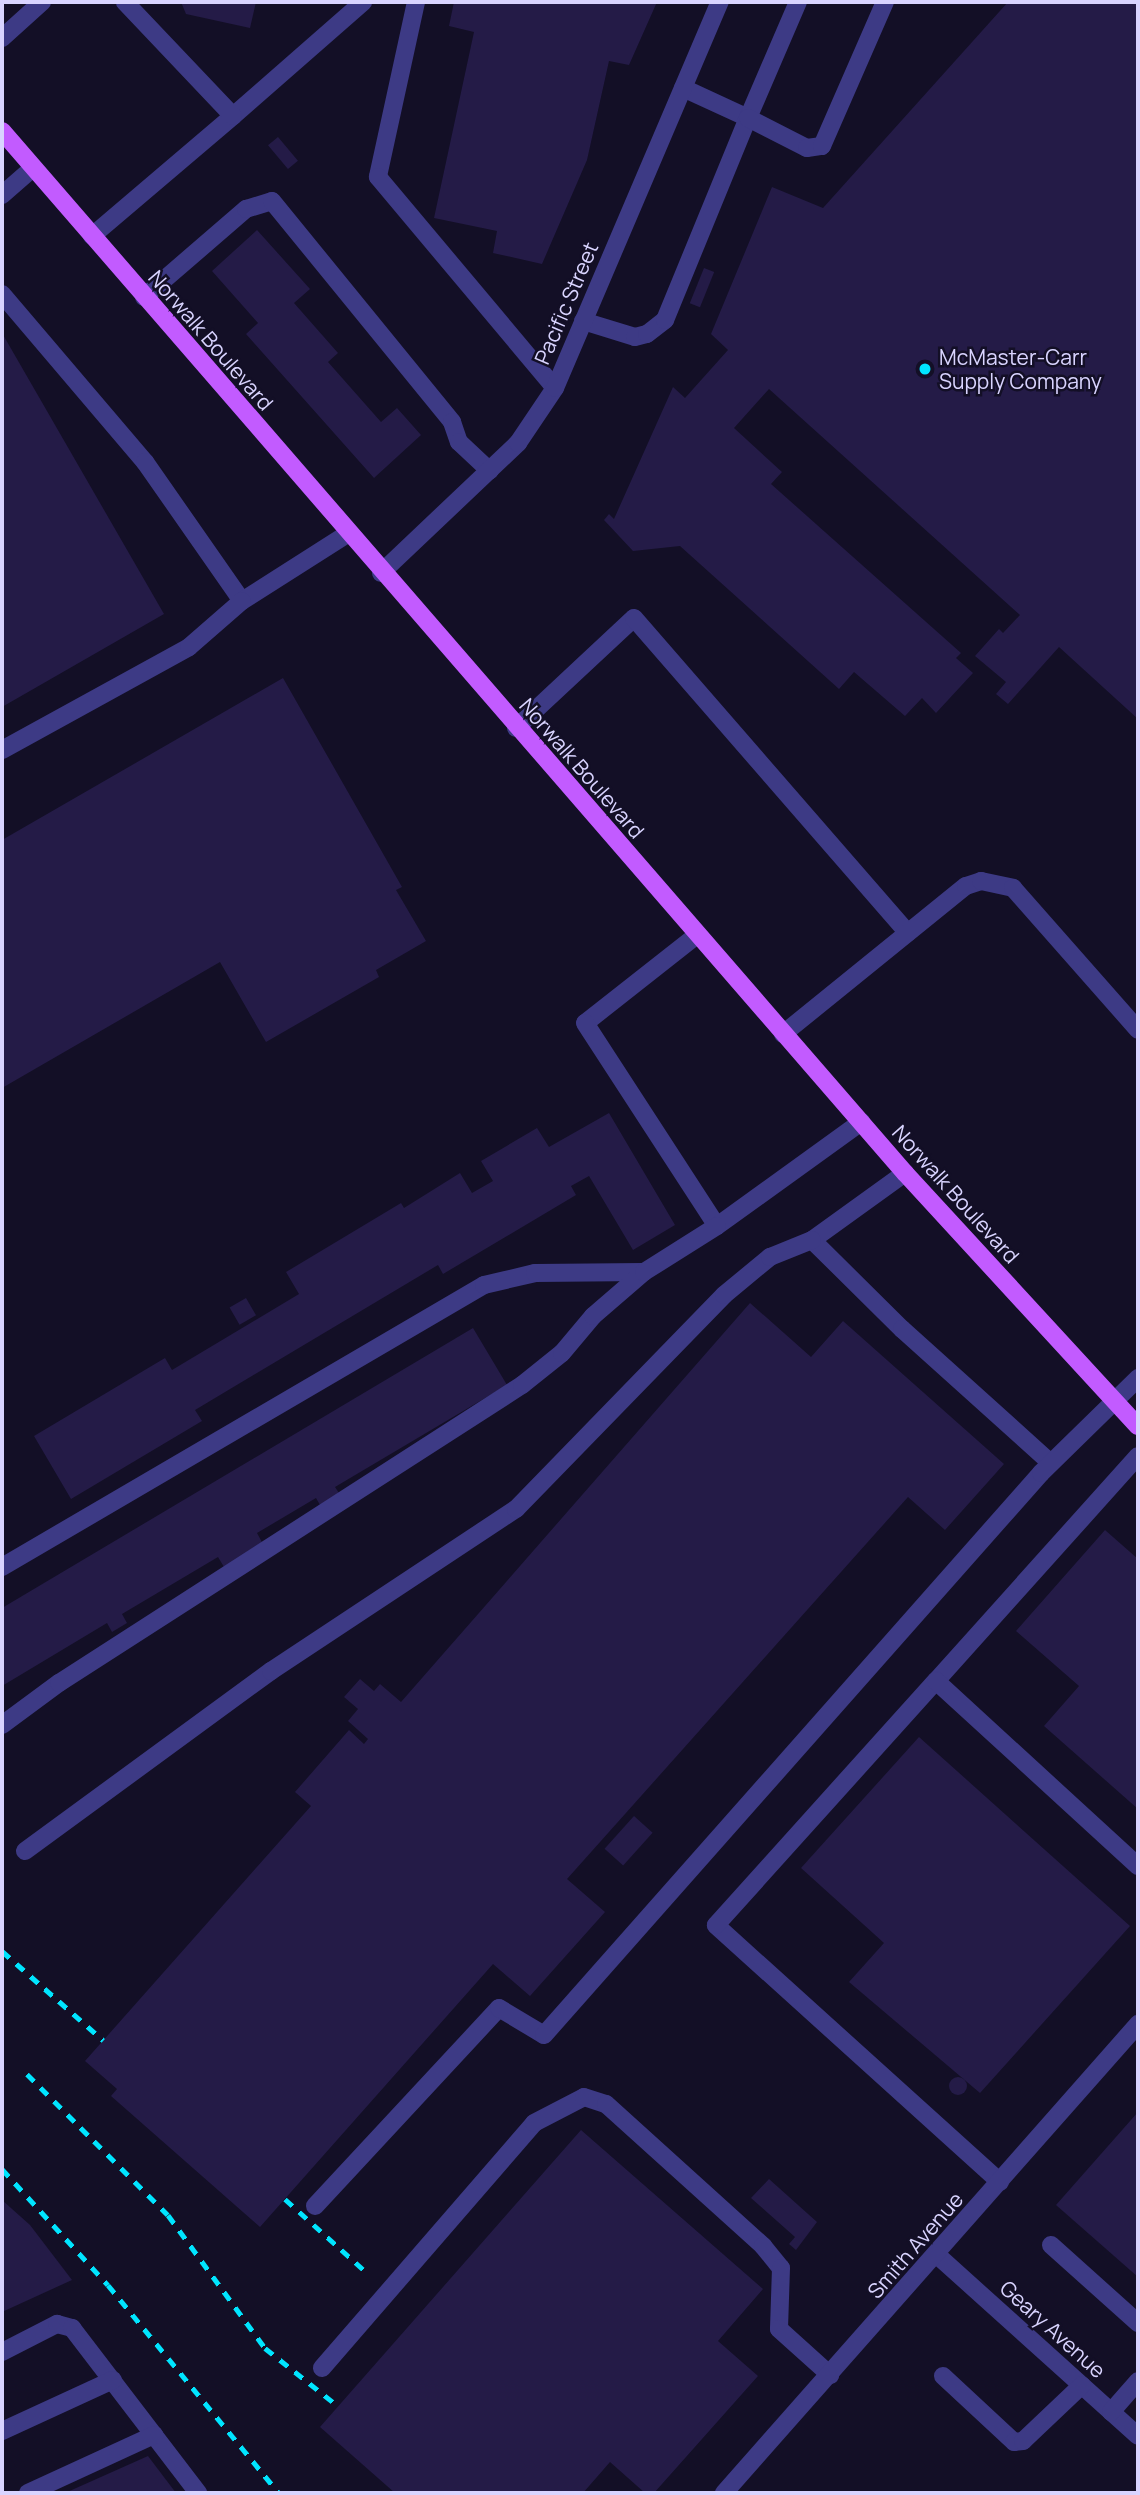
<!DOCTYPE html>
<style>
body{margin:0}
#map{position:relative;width:1140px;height:2495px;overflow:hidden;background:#130f26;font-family:Manrope,sans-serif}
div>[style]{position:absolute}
.building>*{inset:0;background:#241b47;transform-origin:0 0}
.round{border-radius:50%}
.minor>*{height:18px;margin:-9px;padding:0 9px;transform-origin:9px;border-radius:9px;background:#3d3a85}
.major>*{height:18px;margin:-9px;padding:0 9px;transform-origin:9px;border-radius:9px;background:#c25bff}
.rail>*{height:5px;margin-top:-2.5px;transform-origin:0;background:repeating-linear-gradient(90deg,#00e5ff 0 10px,transparent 0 19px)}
.dots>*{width:19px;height:19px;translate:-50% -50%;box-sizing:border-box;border:4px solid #130f26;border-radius:50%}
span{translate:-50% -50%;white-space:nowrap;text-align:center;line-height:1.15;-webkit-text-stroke:5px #130f26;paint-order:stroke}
.street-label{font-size:21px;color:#d9d4ff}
.poi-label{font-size:21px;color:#d9d4ff}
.left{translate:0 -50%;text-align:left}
.frame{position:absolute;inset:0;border:4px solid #d9d4ff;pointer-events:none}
</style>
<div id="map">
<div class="building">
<div style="clip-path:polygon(181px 2px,256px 2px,250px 28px,186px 14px)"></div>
<div style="clip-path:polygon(454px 2px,657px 2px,629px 65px,609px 61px,587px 160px,542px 264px,493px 253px,497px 231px,434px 218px,474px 32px,449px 26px)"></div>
<div style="clip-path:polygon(1008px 2px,1138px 2px,1138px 719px,1059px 647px,1008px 704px,996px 694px,1006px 682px,975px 656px,999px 629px,1003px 633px,1020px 615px,769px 389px,734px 428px,782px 472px,771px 484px,961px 653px,956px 658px,973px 673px,936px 713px,922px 698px,905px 716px,854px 672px,839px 689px,680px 546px,633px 551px,604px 520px,609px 514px,614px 519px,673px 387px,685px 398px,728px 350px,711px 334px,772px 187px,823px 208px)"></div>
<div style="left:278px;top:137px;width:31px;height:13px;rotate:50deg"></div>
<div style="clip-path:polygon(257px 230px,310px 289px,294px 303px,338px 353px,328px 362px,381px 422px,397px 408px,421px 435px,374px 478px,246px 334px,258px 323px,212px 271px)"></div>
<div style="left:704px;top:268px;width:11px;height:38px;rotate:22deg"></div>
<div style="clip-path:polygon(2px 333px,164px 614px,2px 707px)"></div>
<div style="clip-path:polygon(283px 678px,402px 887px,396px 890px,426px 941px,376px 970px,379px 977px,266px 1042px,220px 962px,2px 1088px,2px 840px)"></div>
<div style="clip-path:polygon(609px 1113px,675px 1225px,633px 1250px,589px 1176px,571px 1186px,576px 1195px,443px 1274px,438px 1265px,195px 1410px,202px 1421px,71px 1499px,34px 1436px,165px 1358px,172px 1370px,299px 1294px,286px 1272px,401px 1203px,404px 1208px,460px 1173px,472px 1193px,493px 1181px,481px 1161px,537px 1128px,549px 1147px)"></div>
<div style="left:246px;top:1298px;width:20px;height:19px;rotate:60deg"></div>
<div style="clip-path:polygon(750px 1303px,811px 1357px,843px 1321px,1004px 1464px,945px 1530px,908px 1497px,567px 1879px,605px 1912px,530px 1996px,493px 1964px,260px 2227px,111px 2096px,117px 2089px,85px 2061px,311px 1806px,295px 1792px,349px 1730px,364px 1744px,368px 1739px,348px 1721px,358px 1709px,344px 1697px,360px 1679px,374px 1691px,380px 1684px,401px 1702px)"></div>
<div style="clip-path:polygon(473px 1328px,507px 1385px,335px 1487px,339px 1493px,320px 1505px,316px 1498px,257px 1533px,263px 1544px,224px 1567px,218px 1557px,122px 1614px,127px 1623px,112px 1632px,107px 1623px,2px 1686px,2px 1608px)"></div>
<div style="clip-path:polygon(1105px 1530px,1138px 1559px,1138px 1809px,1044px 1726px,1079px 1686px,1016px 1631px)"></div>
<div style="clip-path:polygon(919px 1737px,1130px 1926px,980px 2093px,849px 1982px,884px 1943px,801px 1868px)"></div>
<div style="left:634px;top:1816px;width:25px;height:44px;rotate:42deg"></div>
<div class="round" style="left:949px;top:2077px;width:18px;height:18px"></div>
<div style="clip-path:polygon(1138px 2112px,1138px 2277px,1056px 2205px)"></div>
<div style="clip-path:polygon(581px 2130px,763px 2289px,718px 2341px,758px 2376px,654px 2493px,645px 2493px,610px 2462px,583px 2493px,395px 2493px,320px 2427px)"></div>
<div style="clip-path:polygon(769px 2179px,817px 2222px,796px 2250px,789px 2244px,795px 2237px,751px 2198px)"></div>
<div style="clip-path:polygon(2px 2200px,30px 2225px,72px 2280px,2px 2312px)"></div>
<div style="clip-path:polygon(148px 2456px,176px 2493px,65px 2493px)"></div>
</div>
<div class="minor">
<div style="left:416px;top:2px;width:179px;rotate:102.3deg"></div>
<div style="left:378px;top:177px;width:275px;rotate:50deg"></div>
<div style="left:2px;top:38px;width:54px;rotate:-42deg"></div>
<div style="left:683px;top:88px;width:72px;rotate:24.8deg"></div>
<div style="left:748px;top:118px;width:126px;rotate:-66.7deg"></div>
<div style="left:233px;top:116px;width:173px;rotate:-41.2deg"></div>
<div style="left:2px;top:195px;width:41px;rotate:-41.1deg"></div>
<div style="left:92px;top:236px;width:185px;rotate:-40.4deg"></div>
<div style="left:233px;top:116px;width:157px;rotate:-133.5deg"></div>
<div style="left:2px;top:294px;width:221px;rotate:49.6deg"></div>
<div style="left:145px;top:462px;width:169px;rotate:55.1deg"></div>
<div style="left:242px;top:601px;width:125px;rotate:-32.5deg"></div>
<div style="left:144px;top:297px;width:135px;rotate:-40.8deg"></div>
<div style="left:246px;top:209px;width:27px;rotate:-17deg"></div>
<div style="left:272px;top:201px;width:285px;rotate:50.8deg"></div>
<div style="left:452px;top:422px;width:21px;rotate:71deg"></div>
<div style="left:459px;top:442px;width:42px;rotate:43.1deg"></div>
<div style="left:583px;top:321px;width:54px;rotate:17.1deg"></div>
<div style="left:635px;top:337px;width:12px;rotate:-14deg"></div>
<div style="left:647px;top:334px;width:23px;rotate:-38deg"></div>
<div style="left:665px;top:320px;width:218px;rotate:-67.7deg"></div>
<div style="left:748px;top:118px;width:66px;rotate:27deg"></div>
<div style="left:807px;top:148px;width:15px;rotate:-8deg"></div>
<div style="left:822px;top:146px;width:157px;rotate:-66.4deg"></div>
<div style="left:381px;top:573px;width:189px;rotate:-43.5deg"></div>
<div style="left:518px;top:443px;width:66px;rotate:-56.1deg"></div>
<div style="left:555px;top:388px;width:420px;rotate:-66.9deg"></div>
<div style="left:516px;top:728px;width:161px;rotate:-43deg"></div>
<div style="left:634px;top:618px;width:417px;rotate:49deg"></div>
<div style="left:2px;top:750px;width:213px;rotate:-28.8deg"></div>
<div style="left:189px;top:647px;width:70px;rotate:-41deg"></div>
<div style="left:697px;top:935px;width:142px;rotate:141.8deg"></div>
<div style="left:585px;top:1023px;width:242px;rotate:57deg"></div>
<div style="left:717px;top:1226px;width:178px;rotate:-35.8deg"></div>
<div style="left:783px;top:1034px;width:235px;rotate:-39deg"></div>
<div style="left:966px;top:886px;width:16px;rotate:-18deg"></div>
<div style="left:981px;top:881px;width:33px;rotate:12deg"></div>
<div style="left:1013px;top:888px;width:189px;rotate:48.6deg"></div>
<div style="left:905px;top:1173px;width:115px;rotate:144.2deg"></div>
<div style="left:812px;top:1240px;width:127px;rotate:44.7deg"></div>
<div style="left:902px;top:1329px;width:200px;rotate:42deg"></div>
<div style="left:2px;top:1567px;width:558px;rotate:-30.33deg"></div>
<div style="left:484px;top:1285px;width:52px;rotate:-13.2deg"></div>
<div style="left:535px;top:1273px;width:109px;rotate:-0.5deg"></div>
<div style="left:936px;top:1681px;width:302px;rotate:-48.1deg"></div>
<div style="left:2px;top:1725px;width:71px;rotate:-36.4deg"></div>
<div style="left:59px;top:1683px;width:551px;rotate:-32.77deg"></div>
<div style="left:522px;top:1385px;width:51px;rotate:-38.7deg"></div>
<div style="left:562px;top:1353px;width:48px;rotate:-50deg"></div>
<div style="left:593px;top:1316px;width:67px;rotate:-40.8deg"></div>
<div style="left:644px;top:1272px;width:86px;rotate:-32.2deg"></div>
<div style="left:25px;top:1851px;width:305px;rotate:-36.2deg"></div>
<div style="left:271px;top:1671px;width:294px;rotate:-33.5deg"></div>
<div style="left:516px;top:1509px;width:298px;rotate:-45.8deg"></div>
<div style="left:724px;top:1295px;width:60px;rotate:-39.6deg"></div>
<div style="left:770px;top:1257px;width:45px;rotate:-22deg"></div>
<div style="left:1000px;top:2182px;width:383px;rotate:-137.9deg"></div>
<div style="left:716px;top:1925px;width:329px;rotate:-48deg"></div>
<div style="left:936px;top:1681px;width:274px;rotate:42.5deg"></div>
<div style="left:315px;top:2206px;width:270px;rotate:-47.1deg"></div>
<div style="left:499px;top:2008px;width:52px;rotate:31deg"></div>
<div style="left:544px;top:2035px;width:750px;rotate:-48.51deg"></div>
<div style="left:1041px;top:1473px;width:136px;rotate:-44.4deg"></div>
<div style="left:1051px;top:2245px;width:117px;rotate:41.9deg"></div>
<div style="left:937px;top:2255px;width:270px;rotate:42deg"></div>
<div style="left:2px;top:2352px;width:62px;rotate:-27deg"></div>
<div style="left:57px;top:2324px;width:16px;rotate:15deg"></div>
<div style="left:72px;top:2328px;width:208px;rotate:52.6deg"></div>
<div style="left:322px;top:2368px;width:324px;rotate:-49.1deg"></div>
<div style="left:534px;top:2123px;width:56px;rotate:-27.5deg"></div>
<div style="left:584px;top:2097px;width:23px;rotate:18deg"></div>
<div style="left:606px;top:2104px;width:212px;rotate:42.1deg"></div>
<div style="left:763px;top:2246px;width:28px;rotate:51deg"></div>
<div style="left:781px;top:2268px;width:61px;rotate:91.9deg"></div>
<div style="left:779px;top:2329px;width:69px;rotate:42deg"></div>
<div style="left:943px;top:2376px;width:97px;rotate:42.9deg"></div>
<div style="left:1014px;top:2442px;width:9px;rotate:-6deg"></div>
<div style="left:1023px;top:2441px;width:81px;rotate:-43.5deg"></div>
<div style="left:1111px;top:2412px;width:41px;rotate:-48.9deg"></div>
<div style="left:2px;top:2431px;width:122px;rotate:-24.7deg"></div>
<div style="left:28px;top:2493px;width:139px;rotate:-24.7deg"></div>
<div style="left:724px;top:2493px;width:626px;rotate:-48.56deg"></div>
</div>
<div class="major">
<div style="left:2px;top:131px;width:1379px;rotate:49.09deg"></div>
<div style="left:905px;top:1173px;width:344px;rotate:47.4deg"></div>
</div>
<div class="rail">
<div style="left:2px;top:1951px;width:135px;rotate:41.4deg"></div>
<div style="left:27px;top:2074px;width:199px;rotate:45deg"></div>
<div style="left:168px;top:2215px;width:165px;rotate:53.9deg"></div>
<div style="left:265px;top:2348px;width:93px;rotate:38.5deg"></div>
<div style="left:2px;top:2169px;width:157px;rotate:47.6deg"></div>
<div style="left:108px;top:2285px;width:269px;rotate:50.6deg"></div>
<div style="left:285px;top:2199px;width:108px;rotate:42deg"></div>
</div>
<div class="dots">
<div style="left:925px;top:369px;background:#00e5ff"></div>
</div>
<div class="street-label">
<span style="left:566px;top:303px;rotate:-67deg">Pacific Street</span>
<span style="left:211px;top:340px;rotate:49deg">Norwalk Boulevard</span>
<span style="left:582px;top:768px;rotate:49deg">Norwalk Boulevard</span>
<span style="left:956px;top:1194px;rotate:48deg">Norwalk Boulevard</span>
<span style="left:915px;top:2245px;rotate:-49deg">Smith Avenue</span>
<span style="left:1053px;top:2329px;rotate:42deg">Geary Avenue</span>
</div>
<div class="poi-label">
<span class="left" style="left:939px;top:369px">McMaster-Carr<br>Supply Company</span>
</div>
<div class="frame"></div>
</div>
